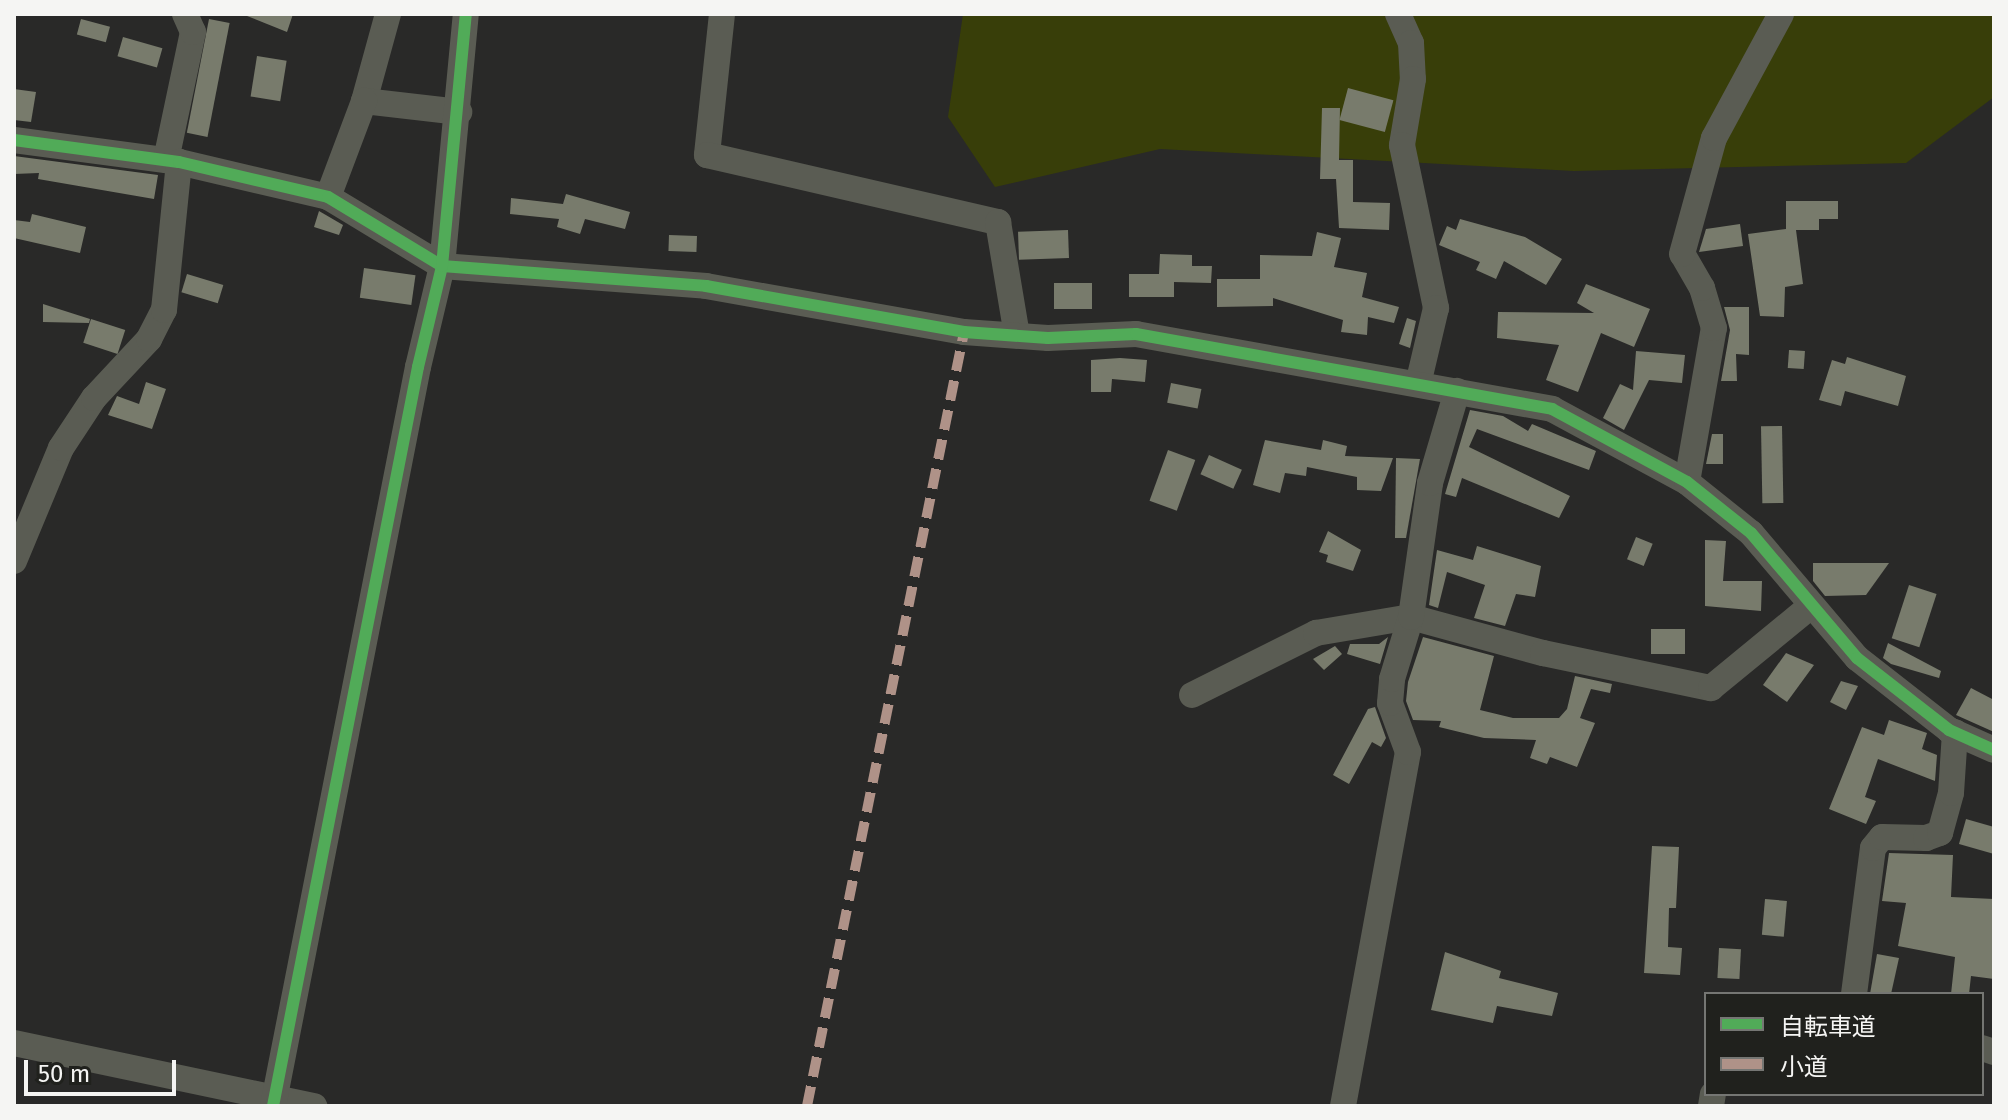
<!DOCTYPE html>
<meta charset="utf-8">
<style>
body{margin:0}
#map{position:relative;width:2008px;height:1120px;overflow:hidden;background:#292928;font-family:"Fira Sans","Noto Sans JP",sans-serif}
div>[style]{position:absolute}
.green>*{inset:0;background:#383e09}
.building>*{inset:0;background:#787b6c;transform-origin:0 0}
.minor>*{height:26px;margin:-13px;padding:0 13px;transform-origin:13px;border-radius:13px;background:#5a5c53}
.quiet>*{height:10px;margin-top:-5px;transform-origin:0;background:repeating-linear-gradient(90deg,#af9288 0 20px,transparent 0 30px)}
.cycleway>*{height:12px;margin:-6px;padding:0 6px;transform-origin:6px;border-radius:6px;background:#51ab58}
span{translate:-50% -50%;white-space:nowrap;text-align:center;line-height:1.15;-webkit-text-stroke:8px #20211d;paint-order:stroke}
.frame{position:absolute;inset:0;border:16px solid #f5f5f3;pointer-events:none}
.legend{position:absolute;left:1704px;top:992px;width:280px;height:104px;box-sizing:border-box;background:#20211d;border:2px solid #757673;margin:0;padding:10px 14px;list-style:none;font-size:24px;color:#f5f5f3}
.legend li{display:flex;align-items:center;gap:16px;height:40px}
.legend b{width:40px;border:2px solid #757673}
.scale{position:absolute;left:24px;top:1060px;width:152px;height:36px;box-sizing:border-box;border:4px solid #f5f5f3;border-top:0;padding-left:10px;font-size:24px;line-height:28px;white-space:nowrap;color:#f5f5f3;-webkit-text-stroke:6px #20211d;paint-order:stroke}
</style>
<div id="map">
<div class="green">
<div style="clip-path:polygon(963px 14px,1994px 14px,1994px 97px,1906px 163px,1574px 171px,1160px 149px,995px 187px,948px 117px)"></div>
</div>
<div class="building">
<div style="clip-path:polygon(242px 14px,293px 14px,287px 32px)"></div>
<div style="left:81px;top:19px;width:30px;height:16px;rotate:15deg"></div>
<div style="left:209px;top:19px;width:21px;height:116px;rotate:11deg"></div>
<div style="left:123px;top:37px;width:41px;height:20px;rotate:16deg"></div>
<div style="left:257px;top:56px;width:30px;height:41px;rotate:9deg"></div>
<div style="left:1348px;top:88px;width:47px;height:33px;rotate:15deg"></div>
<div style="clip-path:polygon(14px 89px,36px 92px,31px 122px,14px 120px)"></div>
<div style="clip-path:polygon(1322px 108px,1340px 108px,1339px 160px,1353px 160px,1353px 202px,1390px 203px,1389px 230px,1339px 228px,1336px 179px,1320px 179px)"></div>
<div style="clip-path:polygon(14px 156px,158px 175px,154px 199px,38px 179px,39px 173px,14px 174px)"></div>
<div style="clip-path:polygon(566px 194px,630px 212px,625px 229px,585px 219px,580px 234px,557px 227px,559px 219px,510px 214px,511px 198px,563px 204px)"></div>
<div style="clip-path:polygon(1786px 201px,1838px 201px,1838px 219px,1819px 219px,1819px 230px,1796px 230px,1803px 284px,1785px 287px,1784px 317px,1760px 316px,1748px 234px,1786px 229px)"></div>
<div style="clip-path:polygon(319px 211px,343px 225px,339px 235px,314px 227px)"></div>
<div style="clip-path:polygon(32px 214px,86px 227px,80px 253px,14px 238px,14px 220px,30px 222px)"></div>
<div style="clip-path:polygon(1460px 219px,1525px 237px,1562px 259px,1546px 285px,1504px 261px,1496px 279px,1476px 270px,1480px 262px,1439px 245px,1447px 226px,1456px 230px)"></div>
<div style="clip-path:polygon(1740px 224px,1743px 246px,1699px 252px,1706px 229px)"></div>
<div style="left:1068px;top:230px;width:28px;height:50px;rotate:88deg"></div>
<div style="clip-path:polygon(1317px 232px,1341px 238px,1334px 267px,1367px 273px,1362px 297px,1399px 307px,1394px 323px,1368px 317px,1367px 335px,1341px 332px,1343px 320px,1273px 298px,1273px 306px,1217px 307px,1217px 279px,1260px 279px,1260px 255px,1312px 256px)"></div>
<div style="left:669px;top:235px;width:28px;height:16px;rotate:2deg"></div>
<div style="clip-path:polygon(1160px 254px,1192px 255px,1192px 266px,1212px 266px,1211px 283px,1174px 282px,1174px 297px,1129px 297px,1129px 274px,1159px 274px)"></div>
<div style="left:364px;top:268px;width:52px;height:30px;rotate:8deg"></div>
<div style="left:187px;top:274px;width:38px;height:19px;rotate:17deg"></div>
<div style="left:1054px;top:283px;width:38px;height:26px"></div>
<div style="clip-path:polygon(1586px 284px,1650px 309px,1634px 347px,1601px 333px,1578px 392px,1546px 380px,1559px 345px,1497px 338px,1498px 312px,1594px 313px,1577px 303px)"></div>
<div style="clip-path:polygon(43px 304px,90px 319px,89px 323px,43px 322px)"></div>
<div style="clip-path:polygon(1724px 307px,1749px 307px,1749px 355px,1736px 354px,1737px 381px,1721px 381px,1730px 330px)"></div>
<div style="clip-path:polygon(1407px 318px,1416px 321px,1410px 348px,1399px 344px)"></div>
<div style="left:91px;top:319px;width:36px;height:25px;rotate:18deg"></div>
<div style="left:1789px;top:350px;width:16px;height:18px;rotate:4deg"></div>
<div style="clip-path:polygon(1636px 351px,1685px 355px,1682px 383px,1649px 380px,1624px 430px,1603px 418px,1620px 384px,1633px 390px)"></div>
<div style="clip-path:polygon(1847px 357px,1906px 376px,1898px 406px,1845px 391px,1841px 406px,1819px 400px,1832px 360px,1845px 364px)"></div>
<div style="clip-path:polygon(1120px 358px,1147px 360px,1145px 382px,1112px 379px,1111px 392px,1091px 392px,1091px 360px)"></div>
<div style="clip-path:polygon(146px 382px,166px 389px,152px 429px,108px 415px,117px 396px,139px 404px)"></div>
<div style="left:1171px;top:383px;width:31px;height:20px;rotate:11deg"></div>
<div style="clip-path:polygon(1470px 410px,1503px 416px,1528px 431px,1532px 424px,1596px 451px,1589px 470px,1477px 429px,1469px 447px,1570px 496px,1559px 518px,1462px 478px,1456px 497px,1445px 494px)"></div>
<div style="left:1782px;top:426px;width:77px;height:21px;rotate:89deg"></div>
<div style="clip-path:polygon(1712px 434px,1723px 434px,1723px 464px,1706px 464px)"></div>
<div style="clip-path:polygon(1265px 440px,1321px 450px,1323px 440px,1347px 446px,1345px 456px,1393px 458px,1381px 491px,1357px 490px,1357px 477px,1307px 467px,1306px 476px,1285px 473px,1280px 493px,1253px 485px)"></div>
<div style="left:1168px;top:450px;width:29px;height:54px;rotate:20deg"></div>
<div style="left:1209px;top:455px;width:36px;height:21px;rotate:24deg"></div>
<div style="clip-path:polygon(1396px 458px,1420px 459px,1406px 538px,1395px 538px)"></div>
<div style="clip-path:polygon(1328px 531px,1361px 550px,1353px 571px,1326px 562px,1328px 555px,1319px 552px)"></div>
<div style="left:1636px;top:537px;width:18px;height:24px;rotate:22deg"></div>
<div style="clip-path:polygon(1705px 540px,1726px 541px,1723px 581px,1762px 581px,1761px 611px,1705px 606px)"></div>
<div style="clip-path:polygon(1477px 546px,1541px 566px,1535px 597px,1516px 594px,1505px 626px,1474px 618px,1485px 585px,1447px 572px,1438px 608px,1429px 605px,1437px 550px,1473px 560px)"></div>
<div style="clip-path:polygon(1813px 563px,1889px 563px,1866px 595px,1825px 596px,1813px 581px)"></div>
<div style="left:1909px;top:585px;width:29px;height:56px;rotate:18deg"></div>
<div style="left:1651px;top:629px;width:34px;height:25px"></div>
<div style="clip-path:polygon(1388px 637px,1380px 664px,1347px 654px,1350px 644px,1379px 644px)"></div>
<div style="clip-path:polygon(1423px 637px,1494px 656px,1480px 710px,1513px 718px,1559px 718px,1567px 709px,1575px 676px,1612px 684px,1610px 693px,1591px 689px,1580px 718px,1595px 723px,1577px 767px,1550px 757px,1547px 764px,1530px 758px,1536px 740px,1484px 738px,1439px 727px,1441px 721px,1413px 720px,1406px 701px,1408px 682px)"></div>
<div style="clip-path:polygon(1888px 643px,1941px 671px,1939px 678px,1891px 664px,1883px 658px)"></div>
<div style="clip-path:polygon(1335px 646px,1342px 654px,1324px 670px,1313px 659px)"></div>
<div style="clip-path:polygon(1786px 653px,1814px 665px,1787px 702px,1763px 685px)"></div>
<div style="clip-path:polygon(1841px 681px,1858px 686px,1846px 710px,1830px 702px)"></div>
<div style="clip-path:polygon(1971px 688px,1994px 700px,1994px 732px,1956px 715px)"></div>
<div style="clip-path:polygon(1375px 707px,1386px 738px,1381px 747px,1372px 742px,1349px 784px,1333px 775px,1368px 709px)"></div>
<div style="clip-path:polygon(1889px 720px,1927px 733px,1922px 749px,1937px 755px,1935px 781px,1878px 759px,1865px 797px,1876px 801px,1866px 824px,1829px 809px,1862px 727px,1884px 735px)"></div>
<div style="clip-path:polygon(1966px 819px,1994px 827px,1994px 854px,1959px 844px)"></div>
<div style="clip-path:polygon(1652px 846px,1679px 847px,1676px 908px,1669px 908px,1668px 947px,1682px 948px,1680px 975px,1644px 973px)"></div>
<div style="clip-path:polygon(1889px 853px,1953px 855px,1951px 897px,1994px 899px,1994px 979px,1971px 976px,1969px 994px,1951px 994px,1955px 957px,1898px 946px,1906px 903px,1882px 901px)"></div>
<div style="left:1765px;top:899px;width:22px;height:36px;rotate:5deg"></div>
<div style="left:1719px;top:948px;width:22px;height:30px;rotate:3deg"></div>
<div style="clip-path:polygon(1445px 952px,1501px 971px,1499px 978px,1558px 993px,1552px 1016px,1497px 1006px,1493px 1023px,1431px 1010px)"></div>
<div style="clip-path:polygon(1877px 954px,1899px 958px,1891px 994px,1870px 994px)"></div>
</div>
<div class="minor">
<div style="left:388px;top:14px;width:90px;rotate:105.4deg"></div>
<div style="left:364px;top:101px;width:96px;rotate:6.6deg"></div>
<div style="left:722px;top:14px;width:142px;rotate:96.1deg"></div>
<div style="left:707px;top:155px;width:299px;rotate:13deg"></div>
<div style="left:998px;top:222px;width:115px;rotate:80.5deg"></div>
<div style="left:1398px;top:14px;width:32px;rotate:66deg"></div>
<div style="left:1411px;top:43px;width:36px;rotate:87deg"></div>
<div style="left:1413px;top:79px;width:67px;rotate:99.5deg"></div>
<div style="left:1402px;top:145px;width:167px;rotate:78.2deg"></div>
<div style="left:1436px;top:308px;width:78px;rotate:103.3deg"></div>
<div style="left:14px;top:140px;width:166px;rotate:7.6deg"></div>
<div style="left:179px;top:162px;width:153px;rotate:13.2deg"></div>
<div style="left:328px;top:197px;width:133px;rotate:31.2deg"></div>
<div style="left:442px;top:266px;width:265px;rotate:4.3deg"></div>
<div style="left:706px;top:286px;width:262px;rotate:10.1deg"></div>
<div style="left:964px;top:332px;width:84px;rotate:4.1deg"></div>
<div style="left:1048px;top:338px;width:88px;rotate:-2.6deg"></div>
<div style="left:1136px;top:334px;width:423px;rotate:10.2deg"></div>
<div style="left:1552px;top:409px;width:153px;rotate:28.4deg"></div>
<div style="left:1687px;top:482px;width:82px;rotate:38.6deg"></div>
<div style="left:1751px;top:533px;width:164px;rotate:49.7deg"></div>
<div style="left:1857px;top:658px;width:117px;rotate:38deg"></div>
<div style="left:1949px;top:730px;width:49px;rotate:24deg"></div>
<div style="left:166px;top:160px;width:131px;rotate:-78.1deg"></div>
<div style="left:193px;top:32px;width:20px;rotate:-114deg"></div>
<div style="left:328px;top:197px;width:103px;rotate:-69.4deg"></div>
<div style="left:1687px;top:482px;width:156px;rotate:-80.1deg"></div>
<div style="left:1714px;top:328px;width:42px;rotate:-106.7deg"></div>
<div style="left:1702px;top:288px;width:39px;rotate:-120deg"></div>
<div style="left:1682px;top:254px;width:120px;rotate:-74.6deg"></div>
<div style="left:1714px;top:138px;width:141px;rotate:-61.6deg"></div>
<div style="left:14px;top:561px;width:122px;rotate:-67.4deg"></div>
<div style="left:61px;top:448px;width:60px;rotate:-56.6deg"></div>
<div style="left:94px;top:398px;width:81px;rotate:-47deg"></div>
<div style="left:149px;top:339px;width:33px;rotate:-63deg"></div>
<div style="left:164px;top:310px;width:149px;rotate:-84.2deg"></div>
<div style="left:1192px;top:695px;width:139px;rotate:-26.6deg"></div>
<div style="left:1316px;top:633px;width:96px;rotate:-9.6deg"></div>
<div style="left:1411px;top:617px;width:137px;rotate:15.3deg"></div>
<div style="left:1543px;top:653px;width:172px;rotate:11.8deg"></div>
<div style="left:1711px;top:688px;width:129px;rotate:-39.4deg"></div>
<div style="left:1854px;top:994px;width:147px;rotate:-82.6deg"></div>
<div style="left:1873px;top:848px;width:14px;rotate:-51deg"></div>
<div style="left:1882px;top:837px;width:44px;rotate:1.3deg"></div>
<div style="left:1926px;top:838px;width:15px;rotate:-20deg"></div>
<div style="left:1940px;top:833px;width:41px;rotate:-74.6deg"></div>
<div style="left:1951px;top:793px;width:61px;rotate:-86.2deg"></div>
<div style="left:14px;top:1043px;width:307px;rotate:11.9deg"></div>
<div style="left:1982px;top:1048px;width:13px;rotate:18deg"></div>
<div style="left:273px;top:1106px;width:753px;rotate:-78.9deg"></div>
<div style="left:418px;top:367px;width:104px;rotate:-76.6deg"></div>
<div style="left:442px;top:266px;width:253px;rotate:-84.6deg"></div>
<div style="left:1343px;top:1106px;width:360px;rotate:-79.6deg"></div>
<div style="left:1408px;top:752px;width:52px;rotate:-110.2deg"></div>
<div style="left:1390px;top:703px;width:24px;rotate:-85deg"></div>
<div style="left:1392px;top:679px;width:65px;rotate:-73deg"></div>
<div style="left:1411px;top:617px;width:135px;rotate:-81.9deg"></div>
<div style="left:1430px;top:483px;width:96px;rotate:-73.6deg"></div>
<div style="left:1711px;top:1106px;width:12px;rotate:-81deg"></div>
</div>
<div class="quiet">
<div style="left:807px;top:1106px;width:790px;rotate:-78.53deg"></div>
</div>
<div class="cycleway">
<div style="left:14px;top:140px;width:166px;rotate:7.6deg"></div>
<div style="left:179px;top:162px;width:153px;rotate:13.2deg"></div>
<div style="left:328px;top:197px;width:133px;rotate:31.2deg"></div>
<div style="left:442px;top:266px;width:265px;rotate:4.3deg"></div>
<div style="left:706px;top:286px;width:262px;rotate:10.1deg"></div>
<div style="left:964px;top:332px;width:84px;rotate:4.1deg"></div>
<div style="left:1048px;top:338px;width:88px;rotate:-2.6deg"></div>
<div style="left:1136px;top:334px;width:423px;rotate:10.2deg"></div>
<div style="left:1552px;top:409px;width:153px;rotate:28.4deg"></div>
<div style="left:1687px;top:482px;width:82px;rotate:38.6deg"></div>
<div style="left:1751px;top:533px;width:164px;rotate:49.7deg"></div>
<div style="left:1857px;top:658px;width:117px;rotate:38deg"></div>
<div style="left:1949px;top:730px;width:49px;rotate:24deg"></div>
<div style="left:273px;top:1106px;width:753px;rotate:-78.9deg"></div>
<div style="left:418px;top:367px;width:104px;rotate:-76.6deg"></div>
<div style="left:442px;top:266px;width:253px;rotate:-84.6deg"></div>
</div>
<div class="frame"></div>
<ul class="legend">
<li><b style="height:10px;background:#51ab58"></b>自転車道</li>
<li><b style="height:10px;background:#af9288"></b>小道</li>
</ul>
<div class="scale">50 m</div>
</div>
